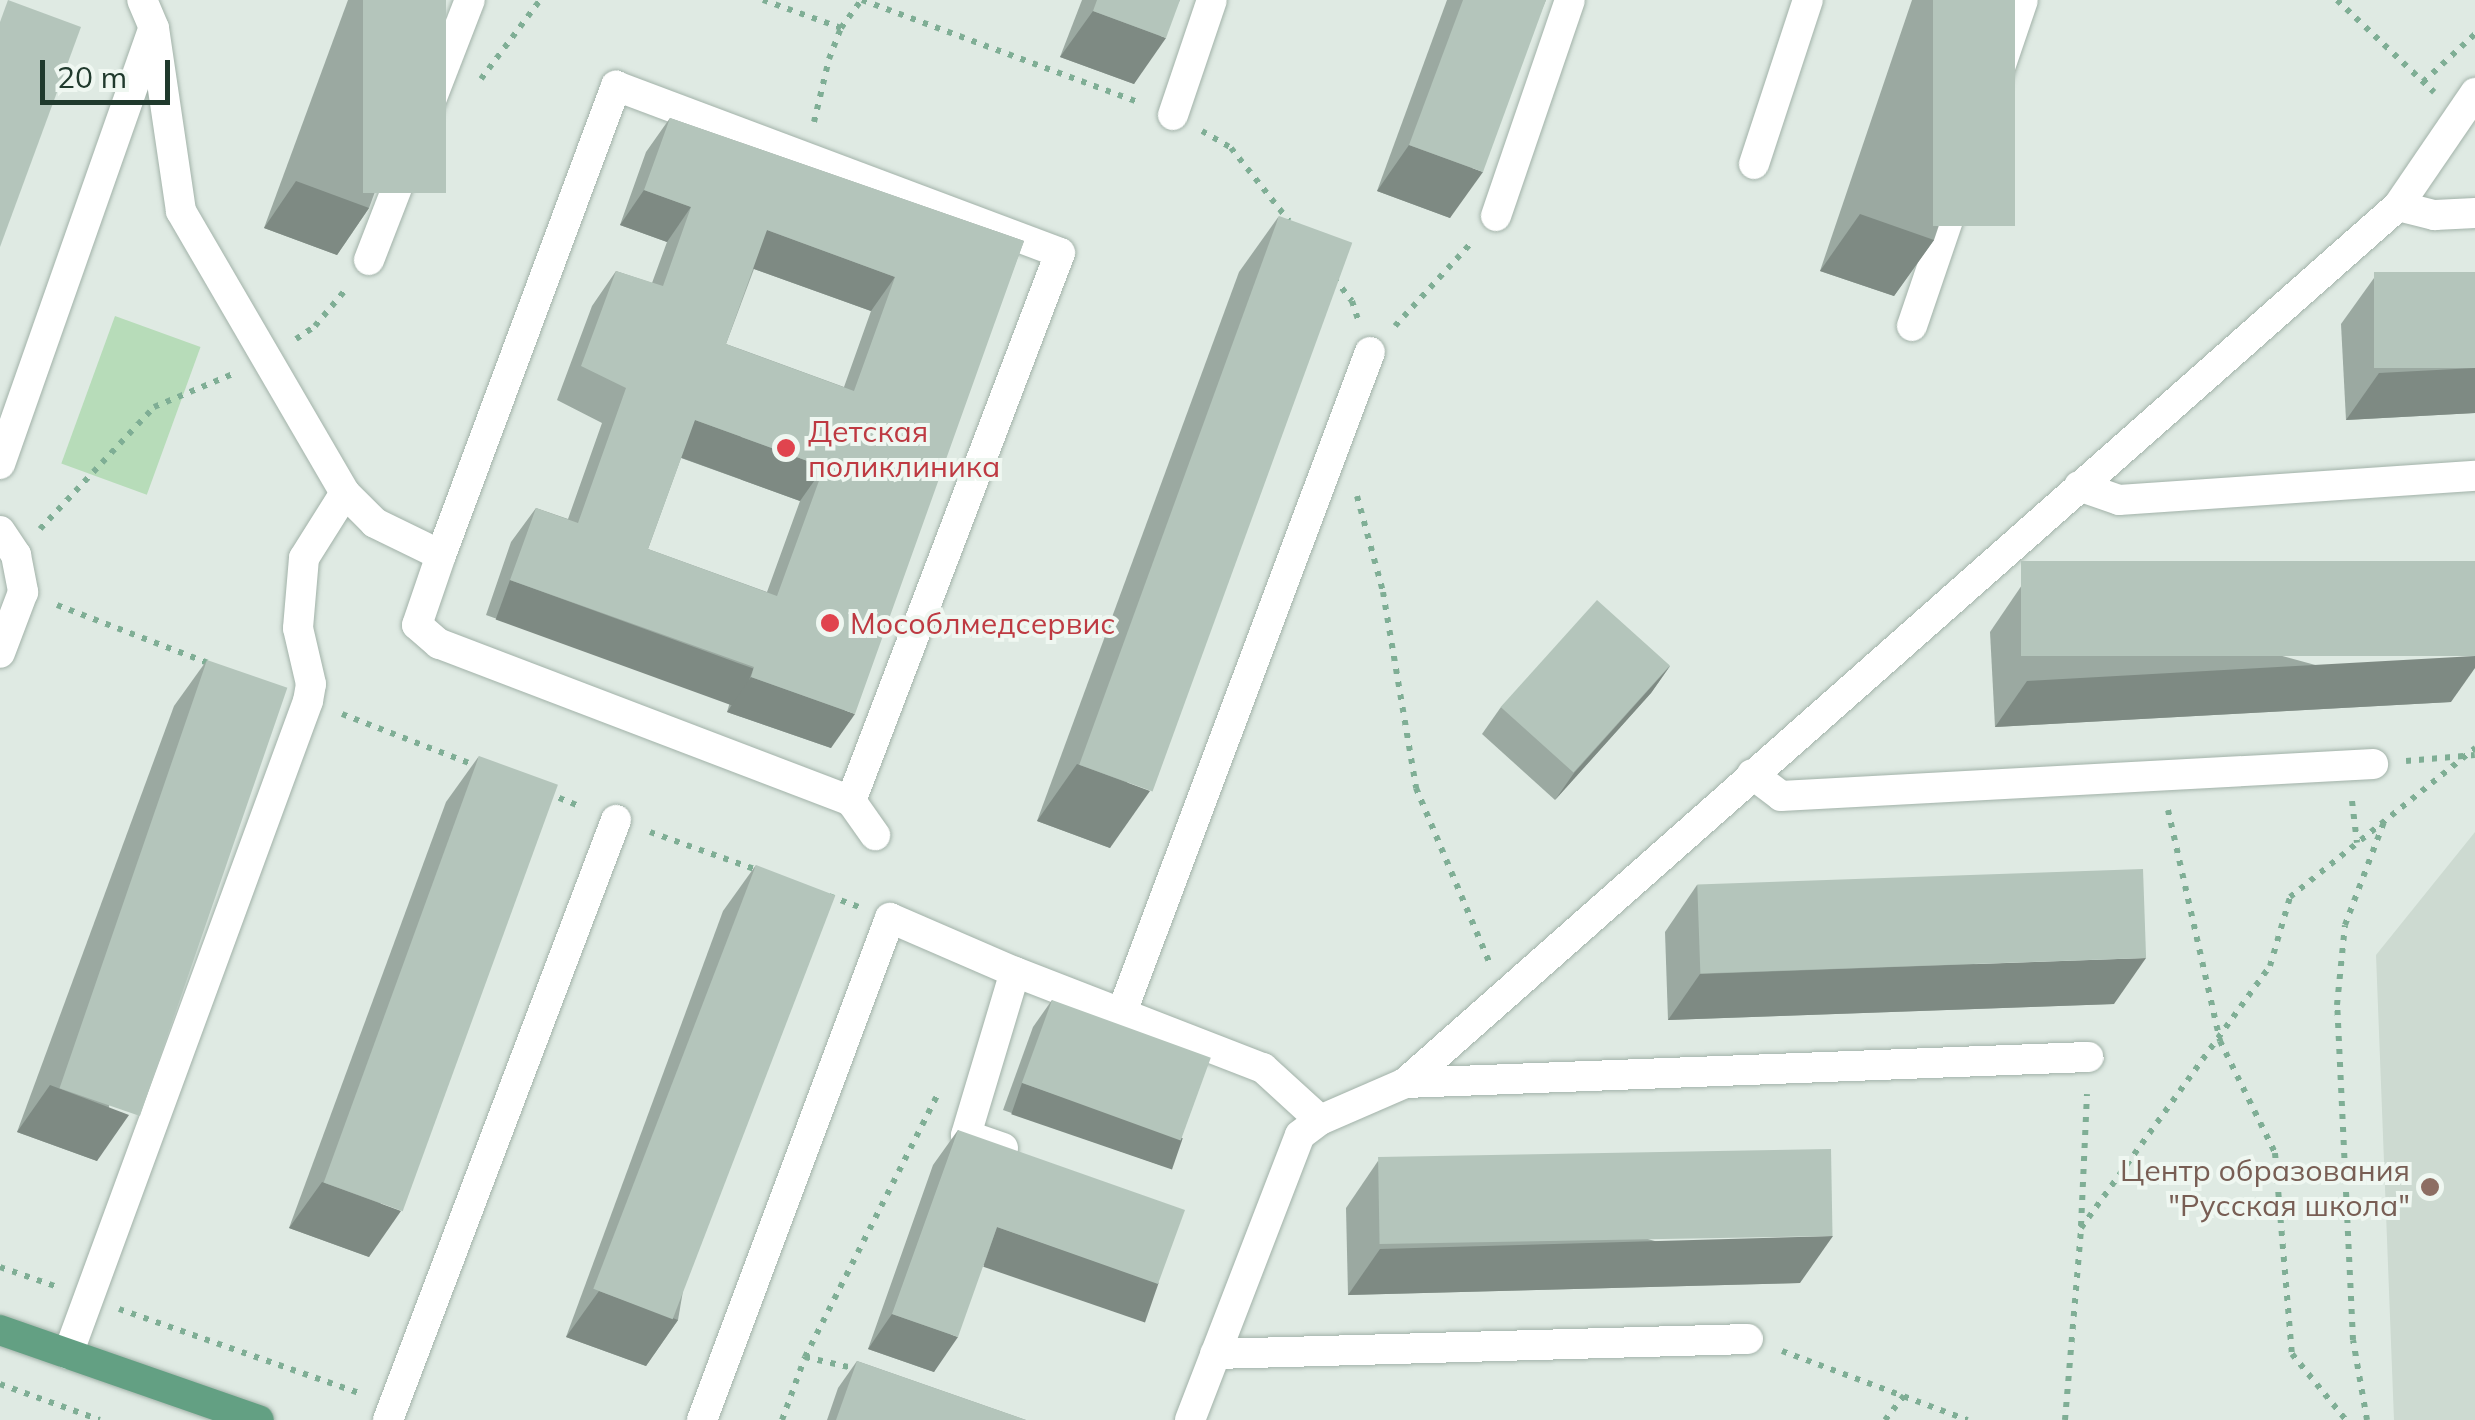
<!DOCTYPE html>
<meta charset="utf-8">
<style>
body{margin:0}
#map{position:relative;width:2475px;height:1420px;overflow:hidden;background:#dfeae3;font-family:Mulish,sans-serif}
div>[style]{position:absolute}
.built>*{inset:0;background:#cddad1}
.green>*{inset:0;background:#b7dcb9;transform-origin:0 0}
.path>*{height:6px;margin-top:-3px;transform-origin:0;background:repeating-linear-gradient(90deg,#7fae95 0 5px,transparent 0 13px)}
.roads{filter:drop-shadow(0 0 2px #a2b2a9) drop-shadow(0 0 2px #a2b2a9)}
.minor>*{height:30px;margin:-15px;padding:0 15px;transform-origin:15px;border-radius:15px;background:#fff}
.major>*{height:30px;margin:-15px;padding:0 15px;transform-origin:15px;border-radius:15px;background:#63a083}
.wall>*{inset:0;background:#9ba9a1}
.shaded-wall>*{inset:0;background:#7e8a83;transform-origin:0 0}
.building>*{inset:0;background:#b4c5bb;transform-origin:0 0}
.dots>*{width:28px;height:28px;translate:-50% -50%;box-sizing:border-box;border:5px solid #eff7f1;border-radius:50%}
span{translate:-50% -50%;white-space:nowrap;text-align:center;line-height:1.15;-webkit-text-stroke:8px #eff7f1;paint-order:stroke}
.health-label{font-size:30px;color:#be3a42}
.left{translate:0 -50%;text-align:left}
.education-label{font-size:30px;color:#785e54}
.right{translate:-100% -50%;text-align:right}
.scale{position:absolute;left:40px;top:60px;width:130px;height:45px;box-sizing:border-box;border:5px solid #203a2d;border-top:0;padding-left:12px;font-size:30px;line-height:35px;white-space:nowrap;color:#203a2d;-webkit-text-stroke:8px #eff7f1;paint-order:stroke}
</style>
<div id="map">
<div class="built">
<div style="clip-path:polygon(2475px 832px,2475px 1420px,2394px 1420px,2376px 955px)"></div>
</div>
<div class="green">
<div style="left:115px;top:316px;width:91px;height:157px;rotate:20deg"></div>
</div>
<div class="path">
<div style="left:763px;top:0;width:83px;rotate:19.7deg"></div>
<div style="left:841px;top:28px;width:34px;rotate:-54deg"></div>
<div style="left:862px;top:0;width:297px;rotate:20.3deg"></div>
<div style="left:2337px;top:0;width:134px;rotate:43.5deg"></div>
<div style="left:481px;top:79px;width:99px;rotate:-53.2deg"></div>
<div style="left:2423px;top:82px;width:71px;rotate:-42.7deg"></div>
<div style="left:814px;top:122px;width:65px;rotate:-76.6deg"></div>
<div style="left:829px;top:59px;width:33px;rotate:-69deg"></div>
<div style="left:1202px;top:131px;width:34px;rotate:30deg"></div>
<div style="left:1231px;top:148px;width:93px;rotate:51.5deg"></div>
<div style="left:1334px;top:278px;width:29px;rotate:52deg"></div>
<div style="left:1352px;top:301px;width:19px;rotate:72deg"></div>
<div style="left:1395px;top:326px;width:113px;rotate:-47.5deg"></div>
<div style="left:296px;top:339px;width:23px;rotate:-34deg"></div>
<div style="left:315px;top:326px;width:50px;rotate:-49.9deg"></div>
<div style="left:1357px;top:496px;width:99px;rotate:74.8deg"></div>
<div style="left:1383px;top:592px;width:199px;rotate:80.4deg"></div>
<div style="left:1416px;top:788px;width:189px;rotate:67.2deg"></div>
<div style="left:40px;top:529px;width:167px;rotate:-46.9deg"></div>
<div style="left:154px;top:407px;width:86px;rotate:-22.7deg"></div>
<div style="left:57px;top:605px;width:167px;rotate:21deg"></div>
<div style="left:342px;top:714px;width:147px;rotate:21.1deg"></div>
<div style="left:2406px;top:761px;width:69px;rotate:-5deg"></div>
<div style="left:547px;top:793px;width:38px;rotate:22deg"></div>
<div style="left:2352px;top:801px;width:42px;rotate:83.2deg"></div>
<div style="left:2168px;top:810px;width:237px;rotate:77.3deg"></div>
<div style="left:2220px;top:1041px;width:125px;rotate:63.8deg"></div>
<div style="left:2275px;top:1153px;width:202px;rotate:85.2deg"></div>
<div style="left:2292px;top:1354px;width:85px;rotate:50.7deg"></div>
<div style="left:650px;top:832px;width:117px;rotate:19.5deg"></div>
<div style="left:829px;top:896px;width:32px;rotate:20deg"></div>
<div style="left:2081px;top:1226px;width:132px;rotate:-87.4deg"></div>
<div style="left:0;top:1267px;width:58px;rotate:19.1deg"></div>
<div style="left:119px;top:1309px;width:257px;rotate:19.3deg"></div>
<div style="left:1782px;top:1351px;width:198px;rotate:20.4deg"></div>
<div style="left:805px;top:1357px;width:53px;rotate:13deg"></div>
<div style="left:0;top:1384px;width:106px;rotate:19.8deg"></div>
<div style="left:782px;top:1420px;width:67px;rotate:-69.9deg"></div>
<div style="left:805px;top:1357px;width:292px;rotate:-63.2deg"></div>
<div style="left:1885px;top:1420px;width:31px;rotate:-52deg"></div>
<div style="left:2065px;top:1420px;width:193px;rotate:-85.2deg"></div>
<div style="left:2081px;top:1228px;width:323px;rotate:-54.2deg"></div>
<div style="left:2270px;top:966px;width:72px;rotate:-73.8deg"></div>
<div style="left:2290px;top:897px;width:238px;rotate:-38.8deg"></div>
<div style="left:2367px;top:1420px;width:81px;rotate:-99.9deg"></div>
<div style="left:2353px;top:1340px;width:335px;rotate:-92.7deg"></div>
<div style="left:2337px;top:1005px;width:80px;rotate:-84.3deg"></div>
<div style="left:2345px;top:925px;width:110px;rotate:-69.3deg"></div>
</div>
<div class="roads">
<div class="minor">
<div style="left:1173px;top:115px;width:121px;rotate:-71.3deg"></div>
<div style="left:1754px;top:164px;width:173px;rotate:-71.8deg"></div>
<div style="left:2398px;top:206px;width:38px;rotate:14deg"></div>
<div style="left:2435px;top:215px;width:40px;rotate:-2.9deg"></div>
<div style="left:1496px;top:216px;width:228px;rotate:-71.1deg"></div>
<div style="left:369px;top:260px;width:279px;rotate:-68.8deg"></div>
<div style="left:1912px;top:326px;width:344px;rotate:-71.2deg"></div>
<div style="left:0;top:464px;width:457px;rotate:-70.6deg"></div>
<div style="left:2079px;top:486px;width:42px;rotate:19.3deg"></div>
<div style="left:2119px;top:500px;width:357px;rotate:-3.9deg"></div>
<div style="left:345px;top:493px;width:42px;rotate:45deg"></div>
<div style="left:375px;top:523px;width:73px;rotate:25.9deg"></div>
<div style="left:441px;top:555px;width:501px;rotate:-69.54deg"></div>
<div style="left:616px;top:86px;width:474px;rotate:20.6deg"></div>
<div style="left:1060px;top:253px;width:587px;rotate:110.88deg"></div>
<div style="left:851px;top:801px;width:441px;rotate:-159.1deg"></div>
<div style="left:439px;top:644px;width:29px;rotate:-139deg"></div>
<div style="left:417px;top:625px;width:74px;rotate:-71.1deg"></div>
<div style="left:0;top:531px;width:29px;rotate:56deg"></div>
<div style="left:16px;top:555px;width:38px;rotate:79deg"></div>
<div style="left:23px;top:592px;width:65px;rotate:110.7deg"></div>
<div style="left:1752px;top:774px;width:36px;rotate:37deg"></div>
<div style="left:1781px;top:796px;width:593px;rotate:-3.09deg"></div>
<div style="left:851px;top:801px;width:42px;rotate:54.8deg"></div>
<div style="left:1122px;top:1012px;width:705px;rotate:-69.41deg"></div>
<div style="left:1405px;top:1083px;width:684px;rotate:-2.18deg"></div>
<div style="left:1003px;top:1148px;width:39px;rotate:-161deg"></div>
<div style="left:966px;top:1135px;width:170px;rotate:-73.3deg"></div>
<div style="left:68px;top:1354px;width:696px;rotate:-69.82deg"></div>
<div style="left:308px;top:701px;width:17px;rotate:-80deg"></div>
<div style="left:311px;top:684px;width:57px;rotate:-103.1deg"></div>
<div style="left:298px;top:628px;width:70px;rotate:-85.1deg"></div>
<div style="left:304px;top:558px;width:77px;rotate:-57.8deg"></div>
<div style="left:345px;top:493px;width:326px;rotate:-120.2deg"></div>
<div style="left:181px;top:211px;width:185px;rotate:-98.4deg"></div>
<div style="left:154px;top:28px;width:30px;rotate:-113deg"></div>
<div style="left:1215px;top:1354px;width:533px;rotate:-1.61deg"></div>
<div style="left:388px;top:1420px;width:642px;rotate:-69.19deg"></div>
<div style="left:702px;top:1420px;width:536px;rotate:-69.47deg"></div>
<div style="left:890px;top:918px;width:136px;rotate:23.4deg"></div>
<div style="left:1015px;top:972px;width:266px;rotate:21.2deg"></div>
<div style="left:1263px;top:1068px;width:77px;rotate:42.4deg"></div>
<div style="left:1190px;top:1420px;width:305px;rotate:-68.9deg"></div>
<div style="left:1300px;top:1135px;width:25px;rotate:-37deg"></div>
<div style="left:1320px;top:1120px;width:93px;rotate:-23.5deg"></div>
<div style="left:1405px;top:1083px;width:1325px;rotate:-41.45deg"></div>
<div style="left:2398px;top:206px;width:137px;rotate:-55.7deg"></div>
</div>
<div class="major">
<div style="left:0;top:1330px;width:274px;rotate:19.2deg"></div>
</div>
</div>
<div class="wall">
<div style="clip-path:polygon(348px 0,446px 0,369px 208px,337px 255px,264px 228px)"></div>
<div style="clip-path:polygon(1082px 0,1180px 0,1134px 84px,1060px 57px)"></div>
<div style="clip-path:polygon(1447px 0,1546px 0,1450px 218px,1377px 191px)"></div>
<div style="clip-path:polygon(1912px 0,2015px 0,1934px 240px,1894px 296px,1820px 271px)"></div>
<div style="clip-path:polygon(evenodd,670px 118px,1024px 241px,831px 748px,727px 712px,730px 702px,486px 615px,511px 542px,536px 508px,568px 519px,602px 423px,557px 400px,592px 306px,616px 271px,652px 283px,667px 242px,620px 225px,646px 152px,670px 118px,754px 269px,871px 311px,844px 387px,726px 344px,754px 269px,670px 118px,681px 458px,800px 501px,767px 592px,648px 549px,681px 458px)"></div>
<div style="clip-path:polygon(1279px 216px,1110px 848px,1037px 821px,1239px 272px)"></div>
<div style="clip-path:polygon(2475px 272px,2475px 413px,2346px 420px,2341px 324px,2374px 278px)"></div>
<div style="clip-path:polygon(2022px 585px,2451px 702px,1995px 727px,1990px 632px)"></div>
<div style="clip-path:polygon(207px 660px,97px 1161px,17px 1132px,174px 706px)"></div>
<div style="clip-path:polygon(1670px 666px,1651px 693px,1555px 800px,1482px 734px,1501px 707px)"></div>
<div style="clip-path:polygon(479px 756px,369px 1257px,289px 1228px,446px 802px)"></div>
<div style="clip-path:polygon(756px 865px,678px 1320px,646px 1366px,566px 1337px,723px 911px)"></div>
<div style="clip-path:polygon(1697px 885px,2114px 1004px,1668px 1020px,1665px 932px)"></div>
<div style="clip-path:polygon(1052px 1000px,1163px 1166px,1003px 1110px,1033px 1027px)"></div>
<div style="clip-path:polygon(958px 1130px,1158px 1284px,1134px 1318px,983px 1265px,934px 1372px,868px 1349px,933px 1165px)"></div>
<div style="clip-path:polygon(1378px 1161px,1800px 1283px,1348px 1295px,1346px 1208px)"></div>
<div style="clip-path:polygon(857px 1361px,1026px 1420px,827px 1420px,838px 1388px)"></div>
</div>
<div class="shaded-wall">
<div style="clip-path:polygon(1093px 11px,1166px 38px,1134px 84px,1060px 57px)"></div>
<div style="clip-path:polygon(1409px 145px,1483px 172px,1450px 218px,1377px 191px)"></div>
<div style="clip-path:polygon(296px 181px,369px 208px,337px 255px,264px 228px)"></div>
<div style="clip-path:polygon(644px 190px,691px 207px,667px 242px,620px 225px)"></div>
<div style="clip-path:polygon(1860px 214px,1934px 240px,1894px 296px,1820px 271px)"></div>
<div style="clip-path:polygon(767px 230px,895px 277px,871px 311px,743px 265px)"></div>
<div style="clip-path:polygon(2475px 368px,2475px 413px,2346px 420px,2379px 373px)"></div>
<div style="clip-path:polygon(695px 420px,824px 467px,800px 501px,671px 454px)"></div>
<div style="left:510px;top:580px;width:259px;height:42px;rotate:20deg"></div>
<div style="clip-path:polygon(2475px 656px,2475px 668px,2451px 702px,1995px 727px,2027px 681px)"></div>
<div style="clip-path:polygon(1670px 666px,1651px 693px,1555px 800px,1574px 773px)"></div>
<div style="clip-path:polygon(751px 677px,855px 714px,831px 748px,727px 712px)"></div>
<div style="clip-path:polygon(1077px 764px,1150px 791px,1110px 848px,1037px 821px)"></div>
<div style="clip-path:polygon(2146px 958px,2114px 1004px,1668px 1020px,1700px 974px)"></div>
<div style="left:1022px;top:1083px;width:170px;height:33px;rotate:19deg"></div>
<div style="clip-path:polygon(50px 1085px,129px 1115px,97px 1161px,17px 1132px)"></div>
<div style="clip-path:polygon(322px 1182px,401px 1211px,369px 1257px,289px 1228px)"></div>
<div style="left:997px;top:1227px;width:171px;height:42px;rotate:19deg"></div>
<div style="clip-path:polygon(1833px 1236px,1800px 1283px,1348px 1295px,1380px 1249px)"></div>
<div style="clip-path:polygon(599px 1291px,678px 1320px,646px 1366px,566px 1337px)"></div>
<div style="clip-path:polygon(892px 1314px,958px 1337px,934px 1372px,868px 1349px)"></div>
</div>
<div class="building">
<div style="clip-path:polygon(8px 0,81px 27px,0 247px,0 22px)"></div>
<div style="left:363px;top:0;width:83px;height:193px"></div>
<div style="clip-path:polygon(1097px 0,1180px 0,1166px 38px,1093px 11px)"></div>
<div style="clip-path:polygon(1463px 0,1546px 0,1483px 172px,1409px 145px)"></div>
<div style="left:1933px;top:0;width:82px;height:226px"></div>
<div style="clip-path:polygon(evenodd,670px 118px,1024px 241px,855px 714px,751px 677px,754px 667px,510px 580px,536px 508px,578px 523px,626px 388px,581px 366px,616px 271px,663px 286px,691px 207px,644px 190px,670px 118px,767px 230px,895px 277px,854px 391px,726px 344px,767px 230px,670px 118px,695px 420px,824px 467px,777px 596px,648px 549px,695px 420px)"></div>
<div style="left:1279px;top:216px;width:78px;height:584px;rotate:20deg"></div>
<div style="left:2475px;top:272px;width:96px;height:101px;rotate:90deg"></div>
<div style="left:2475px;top:561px;width:95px;height:454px;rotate:90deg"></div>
<div style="left:1597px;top:600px;width:98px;height:144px;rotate:42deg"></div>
<div style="left:207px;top:660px;width:85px;height:453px;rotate:19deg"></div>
<div style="left:479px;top:756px;width:84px;height:454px;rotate:20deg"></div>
<div style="left:756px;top:865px;width:85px;height:454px;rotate:21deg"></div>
<div style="left:2143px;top:869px;width:89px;height:446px;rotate:88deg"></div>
<div style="left:1052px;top:1000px;width:169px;height:88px;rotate:20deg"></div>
<div style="clip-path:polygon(958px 1130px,1185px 1210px,1158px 1284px,997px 1227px,958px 1337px,892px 1314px)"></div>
<div style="left:1831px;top:1149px;width:87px;height:453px;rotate:89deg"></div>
<div style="clip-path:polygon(857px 1361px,1026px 1420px,836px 1420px)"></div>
</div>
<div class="dots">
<div style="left:786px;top:448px;background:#e0444e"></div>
<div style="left:830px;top:623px;background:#e0444e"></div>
<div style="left:2430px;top:1187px;background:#8d6e63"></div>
</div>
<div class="health-label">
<span class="left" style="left:808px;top:448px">Детская<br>поликлиника</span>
<span class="left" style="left:850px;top:623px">Мособлмедсервис</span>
</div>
<div class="education-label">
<span class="right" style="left:2410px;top:1187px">Центр образования<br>"Русская школа"</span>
</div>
<div class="scale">20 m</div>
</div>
